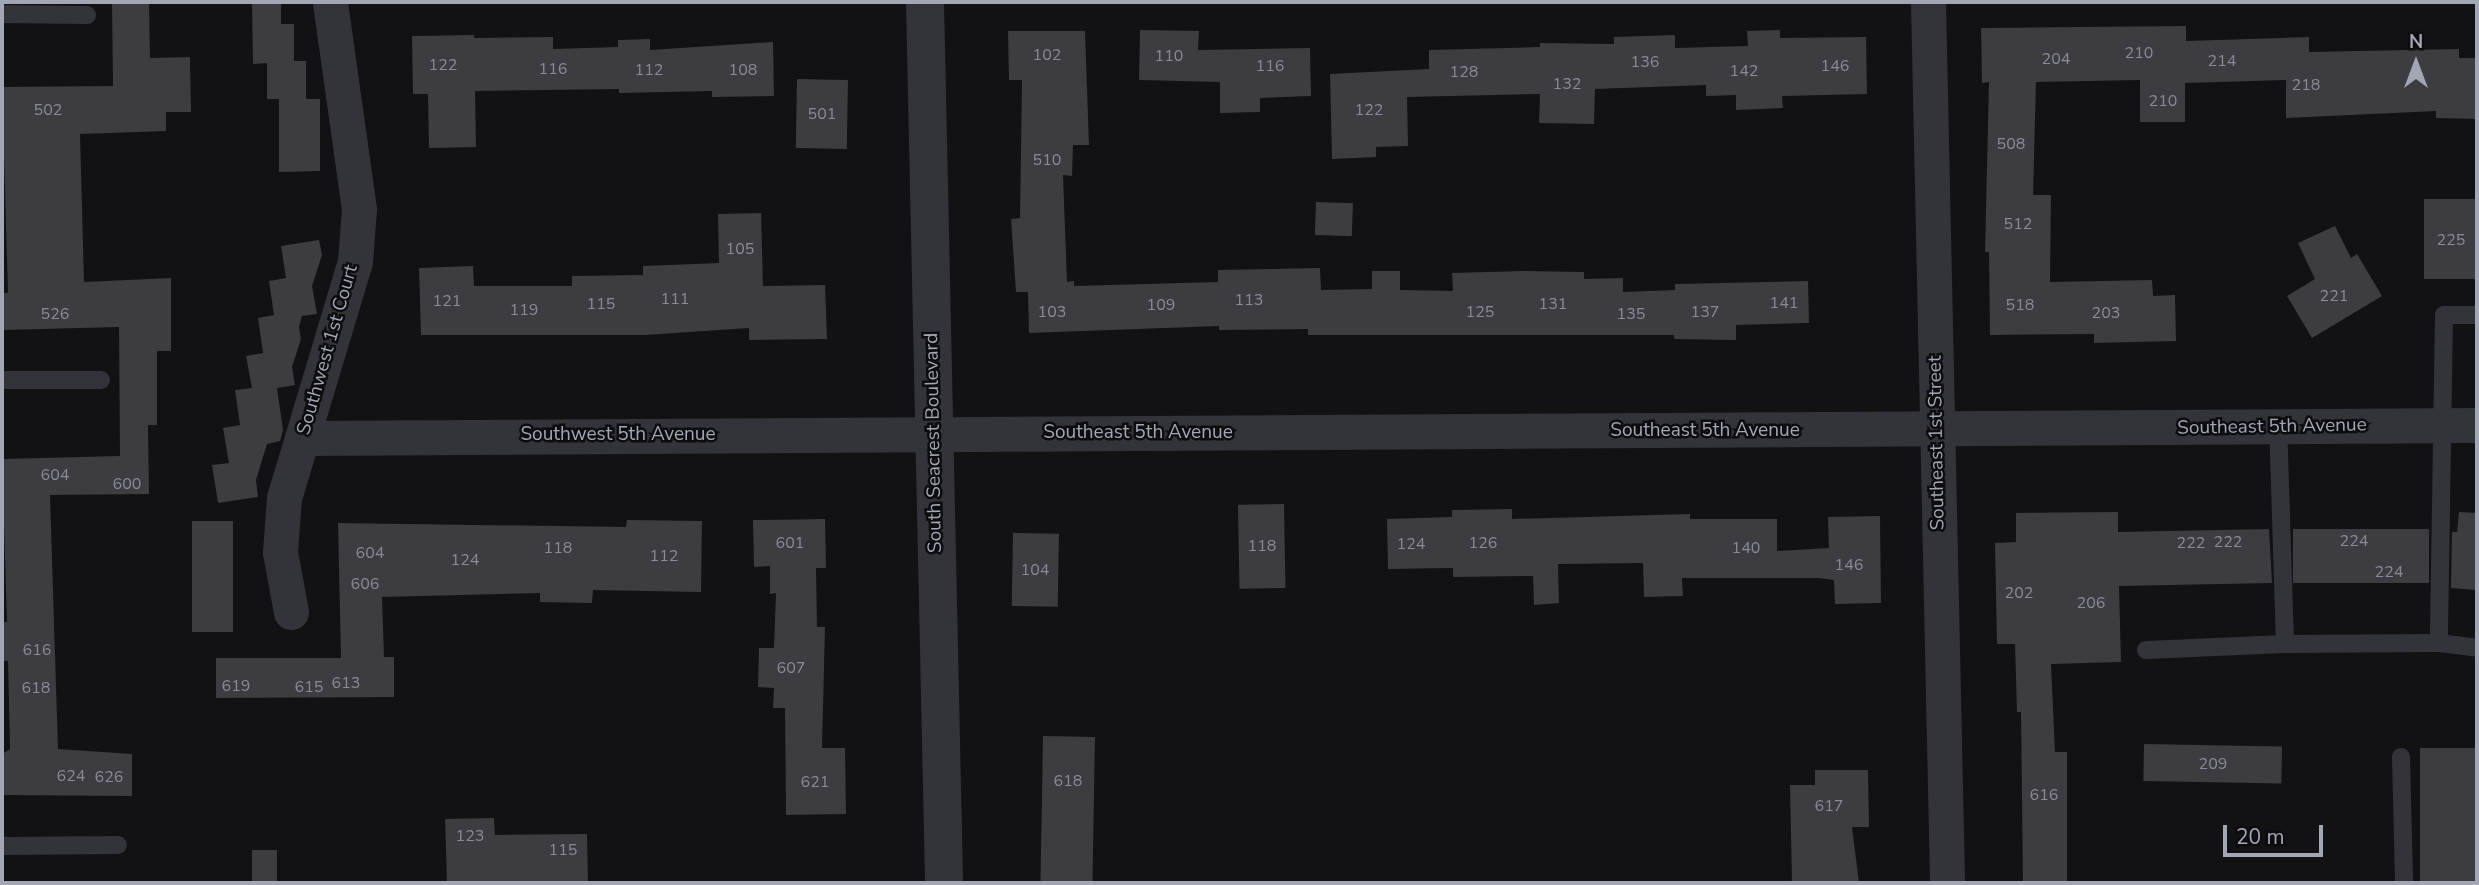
<!DOCTYPE html>
<style>
body{margin:0}
#map{position:relative;width:2479px;height:885px;overflow:hidden;background:#121214;font-family:"Nunito Sans",sans-serif}
div>[style]{position:absolute}
.building>*{inset:0;background:#3c3c41;transform-origin:0 0}
.service>*{height:18px;margin:-9px;padding:0 9px;transform-origin:9px;border-radius:9px;background:#333439}
.minor>*{height:35px;margin:-17.5px;padding:0 17.5px;transform-origin:17.5px;border-radius:17.5px;background:#333439}
.tertiary>*{height:38px;margin:-19px;padding:0 19px;transform-origin:19px;border-radius:19px;background:#333439}
span{translate:-50% -50%;white-space:nowrap;text-align:center;line-height:1.15;-webkit-text-stroke:5px #0d0d0f;paint-order:stroke}
.number-label{font-size:16px;color:#898c98}
.number-label span{-webkit-text-stroke-width:0}
.street-label{font-size:19px;color:#a3a7b5}
.frame{position:absolute;inset:0;border:4px solid #a3a7b5;pointer-events:none}
.north{position:absolute;left:2381px;top:28px;width:70px;height:70px;-webkit-text-stroke:5px #0d0d0f;paint-order:stroke;rotate:0deg;font-size:19px;font-weight:700;line-height:28px;text-align:center;color:#a3a7b5}
.north::after{content:'';display:block;margin:auto;width:24px;height:32px;background:#a3a7b5;clip-path:polygon(50% 0,100% 100%,50% 72%,0 100%)}
.scale{position:absolute;left:2223px;top:825px;width:100px;height:32px;box-sizing:border-box;border:4px solid #a3a7b5;border-top:0;padding-left:9px;font-size:21px;line-height:24px;white-space:nowrap;color:#a3a7b5;-webkit-text-stroke:5px #0d0d0f;paint-order:stroke}
</style>
<div id="map">
<div class="building">
<div style="clip-path:polygon(112px 2px,149px 2px,150px 58px,190px 57px,191px 112px,166px 112px,166px 131px,80px 134px,84px 282px,171px 278px,171px 351px,157px 351px,157px 425px,148px 425px,149px 494px,50px 495px,58px 749px,132px 754px,132px 796px,2px 795px,2px 754px,10px 749px,8px 661px,2px 661px,2px 622px,7px 622px,2px 459px,120px 456px,119px 327px,2px 330px,2px 293px,8px 293px,2px 87px,113px 86px)"></div>
<div style="clip-path:polygon(252px 2px,281px 2px,281px 24px,294px 24px,294px 61px,306px 61px,306px 99px,320px 99px,320px 171px,279px 172px,279px 99px,267px 99px,267px 63px,253px 64px)"></div>
<div style="clip-path:polygon(2186px 26px,2186px 41px,2309px 37px,2309px 52px,2459px 49px,2459px 58px,2477px 58px,2477px 119px,2436px 118px,2436px 111px,2286px 118px,2286px 80px,2185px 83px,2185px 122px,2140px 122px,2140px 80px,2036px 82px,2033px 195px,2051px 195px,2050px 282px,2152px 280px,2153px 296px,2175px 295px,2176px 341px,2094px 343px,2094px 334px,1990px 335px,1989px 252px,1985px 252px,1989px 82px,1982px 83px,1981px 28px)"></div>
<div style="clip-path:polygon(1140px 30px,1199px 31px,1198px 50px,1310px 48px,1311px 96px,1260px 98px,1260px 112px,1220px 113px,1220px 82px,1139px 80px)"></div>
<div style="clip-path:polygon(1780px 30px,1780px 38px,1866px 37px,1867px 94px,1782px 96px,1783px 108px,1736px 110px,1736px 95px,1706px 96px,1706px 85px,1595px 89px,1594px 124px,1539px 123px,1540px 94px,1407px 97px,1408px 146px,1376px 147px,1376px 157px,1332px 159px,1330px 74px,1429px 69px,1429px 50px,1540px 47px,1540px 43px,1614px 44px,1614px 37px,1675px 35px,1675px 48px,1748px 46px,1747px 31px)"></div>
<div style="clip-path:polygon(1008px 31px,1085px 31px,1089px 145px,1073px 145px,1072px 176px,1063px 175px,1067px 282px,1074px 281px,1074px 286px,1218px 282px,1218px 270px,1320px 268px,1321px 290px,1372px 289px,1372px 271px,1400px 271px,1400px 290px,1453px 291px,1452px 273px,1523px 271px,1584px 272px,1584px 279px,1623px 278px,1623px 292px,1675px 290px,1675px 284px,1808px 281px,1809px 323px,1736px 325px,1736px 340px,1674px 339px,1674px 335px,1308px 335px,1308px 329px,1219px 330px,1219px 326px,1029px 333px,1028px 292px,1016px 292px,1011px 219px,1020px 218px,1022px 80px,1009px 80px)"></div>
<div style="clip-path:polygon(474px 35px,474px 38px,553px 37px,553px 49px,618px 47px,618px 40px,650px 39px,650px 50px,773px 42px,774px 96px,712px 97px,712px 91px,619px 93px,619px 89px,475px 91px,476px 147px,429px 148px,428px 94px,413px 94px,412px 36px)"></div>
<div style="left:797px;top:79px;width:51px;height:69px;rotate:1deg"></div>
<div style="left:2477px;top:199px;width:80px;height:53px;rotate:90deg"></div>
<div style="left:1316px;top:202px;width:37px;height:33px;rotate:2deg"></div>
<div style="clip-path:polygon(761px 213px,763px 286px,825px 285px,827px 339px,749px 340px,749px 328px,645px 335px,421px 335px,419px 268px,473px 266px,474px 286px,572px 286px,572px 276px,643px 275px,643px 266px,719px 263px,718px 214px)"></div>
<div style="clip-path:polygon(2335px 226px,2351px 258px,2357px 254px,2382px 296px,2312px 338px,2287px 296px,2315px 279px,2298px 243px)"></div>
<div style="clip-path:polygon(319px 240px,322px 255px,312px 286px,317px 314px,302px 316px,299px 327px,301px 339px,292px 367px,295px 385px,277px 388px,283px 430px,280px 441px,267px 444px,256px 480px,258px 497px,218px 503px,212px 465px,229px 463px,223px 428px,240px 425px,235px 390px,252px 388px,246px 356px,263px 353px,258px 318px,274px 315px,269px 281px,286px 278px,281px 246px)"></div>
<div style="left:1284px;top:504px;width:84px;height:46px;rotate:89deg"></div>
<div style="clip-path:polygon(1512px 509px,1512px 519px,1690px 514px,1690px 519px,1777px 519px,1777px 551px,1829px 548px,1828px 517px,1880px 516px,1881px 603px,1835px 604px,1834px 580px,1818px 578px,1682px 578px,1683px 596px,1644px 597px,1643px 563px,1558px 564px,1559px 603px,1534px 605px,1533px 576px,1453px 577px,1453px 568px,1388px 569px,1387px 519px,1452px 517px,1452px 510px)"></div>
<div style="clip-path:polygon(2118px 512px,2118px 532px,2269px 529px,2272px 583px,2119px 586px,2121px 662px,2051px 664px,2055px 752px,2067px 752px,2067px 883px,2023px 883px,2021px 712px,2017px 712px,2015px 644px,1997px 644px,1995px 543px,2016px 542px,2016px 513px)"></div>
<div style="clip-path:polygon(2459px 512px,2477px 513px,2477px 590px,2451px 588px,2452px 532px,2457px 532px)"></div>
<div style="clip-path:polygon(825px 519px,826px 568px,816px 568px,817px 627px,825px 627px,822px 748px,845px 748px,846px 814px,786px 815px,785px 708px,773px 708px,774px 688px,758px 687px,759px 648px,774px 648px,776px 593px,770px 594px,770px 566px,754px 567px,753px 520px)"></div>
<div style="clip-path:polygon(627px 520px,702px 521px,701px 592px,593px 590px,592px 603px,540px 602px,540px 593px,382px 597px,384px 657px,394px 657px,394px 697px,216px 698px,216px 658px,341px 658px,338px 523px,626px 527px)"></div>
<div style="left:192px;top:521px;width:41px;height:111px"></div>
<div style="left:2429px;top:529px;width:54px;height:136px;rotate:90deg"></div>
<div style="left:1013px;top:533px;width:46px;height:73px;rotate:1deg"></div>
<div style="left:1043px;top:736px;width:52px;height:147px;rotate:1deg"></div>
<div style="left:2144px;top:744px;width:138px;height:37px;rotate:1deg"></div>
<div style="left:2477px;top:748px;width:135px;height:57px;rotate:90deg"></div>
<div style="clip-path:polygon(1815px 770px,1868px 770px,1869px 827px,1852px 827px,1859px 883px,1792px 883px,1790px 785px,1815px 785px)"></div>
<div style="clip-path:polygon(494px 818px,495px 835px,587px 834px,588px 883px,447px 883px,445px 819px)"></div>
<div style="left:252px;top:850px;width:25px;height:33px"></div>
</div>
<div class="service">
<div style="left:2px;top:14px;width:85px;rotate:0.7deg"></div>
<div style="left:2477px;top:315px;width:33px;rotate:180deg"></div>
<div style="left:2444px;top:315px;width:328px;rotate:90.9deg"></div>
<div style="left:2439px;top:643px;width:38px;rotate:7deg"></div>
<div style="left:2px;top:380px;width:99px"></div>
<div style="left:2285px;top:644px;width:154px;rotate:-0.4deg"></div>
<div style="left:2146px;top:650px;width:139px;rotate:-2.5deg"></div>
<div style="left:2285px;top:644px;width:217px;rotate:-91.8deg"></div>
<div style="left:2401px;top:757px;width:126px;rotate:88.6deg"></div>
<div style="left:2px;top:846px;width:116px;rotate:-0.5deg"></div>
</div>
<div class="minor">
<div style="left:1928px;top:2px;width:881px;rotate:88.76deg"></div>
<div style="left:302px;top:438px;width:2175px;rotate:-0.34deg"></div>
<div style="left:291px;top:612px;width:61px;rotate:-100.4deg"></div>
<div style="left:280px;top:552px;width:54px;rotate:-85.8deg"></div>
<div style="left:284px;top:498px;width:246px;rotate:-73.3deg"></div>
<div style="left:355px;top:262px;width:53px;rotate:-85.7deg"></div>
<div style="left:359px;top:209px;width:209px;rotate:-98deg"></div>
</div>
<div class="tertiary">
<div style="left:925px;top:2px;width:881px;rotate:88.76deg"></div>
</div>
<div class="number-label">
<span style="left:2139px;top:53px">210</span>
<span style="left:1047px;top:55px">102</span>
<span style="left:1169px;top:56px">110</span>
<span style="left:2056px;top:59px">204</span>
<span style="left:2222px;top:61px">214</span>
<span style="left:1645px;top:62px">136</span>
<span style="left:443px;top:65px">122</span>
<span style="left:1270px;top:66px">116</span>
<span style="left:1835px;top:66px">146</span>
<span style="left:553px;top:69px">116</span>
<span style="left:649px;top:70px">112</span>
<span style="left:743px;top:70px">108</span>
<span style="left:1744px;top:71px">142</span>
<span style="left:1464px;top:72px">128</span>
<span style="left:1567px;top:84px">132</span>
<span style="left:2306px;top:85px">218</span>
<span style="left:2163px;top:101px">210</span>
<span style="left:48px;top:110px">502</span>
<span style="left:1369px;top:110px">122</span>
<span style="left:822px;top:114px">501</span>
<span style="left:2011px;top:144px">508</span>
<span style="left:1047px;top:160px">510</span>
<span style="left:2018px;top:224px">512</span>
<span style="left:2451px;top:240px">225</span>
<span style="left:740px;top:249px">105</span>
<span style="left:2334px;top:296px">221</span>
<span style="left:675px;top:299px">111</span>
<span style="left:1249px;top:300px">113</span>
<span style="left:447px;top:301px">121</span>
<span style="left:1784px;top:303px">141</span>
<span style="left:601px;top:304px">115</span>
<span style="left:1553px;top:304px">131</span>
<span style="left:1161px;top:305px">109</span>
<span style="left:2020px;top:305px">518</span>
<span style="left:524px;top:310px">119</span>
<span style="left:1052px;top:312px">103</span>
<span style="left:1480px;top:312px">125</span>
<span style="left:1705px;top:312px">137</span>
<span style="left:2106px;top:313px">203</span>
<span style="left:55px;top:314px">526</span>
<span style="left:1631px;top:314px">135</span>
<span style="left:55px;top:475px">604</span>
<span style="left:127px;top:484px">600</span>
<span style="left:2354px;top:541px">224</span>
<span style="left:2228px;top:542px">222</span>
<span style="left:790px;top:543px">601</span>
<span style="left:1483px;top:543px">126</span>
<span style="left:2191px;top:543px">222</span>
<span style="left:1411px;top:544px">124</span>
<span style="left:1262px;top:546px">118</span>
<span style="left:558px;top:548px">118</span>
<span style="left:1746px;top:548px">140</span>
<span style="left:370px;top:553px">604</span>
<span style="left:664px;top:556px">112</span>
<span style="left:465px;top:560px">124</span>
<span style="left:1849px;top:565px">146</span>
<span style="left:1035px;top:570px">104</span>
<span style="left:2389px;top:572px">224</span>
<span style="left:365px;top:584px">606</span>
<span style="left:2019px;top:593px">202</span>
<span style="left:2091px;top:603px">206</span>
<span style="left:37px;top:650px">616</span>
<span style="left:791px;top:668px">607</span>
<span style="left:346px;top:683px">613</span>
<span style="left:236px;top:686px">619</span>
<span style="left:309px;top:687px">615</span>
<span style="left:36px;top:688px">618</span>
<span style="left:2213px;top:764px">209</span>
<span style="left:71px;top:776px">624</span>
<span style="left:109px;top:777px">626</span>
<span style="left:1068px;top:781px">618</span>
<span style="left:815px;top:782px">621</span>
<span style="left:2044px;top:795px">616</span>
<span style="left:1829px;top:806px">617</span>
<span style="left:470px;top:836px">123</span>
<span style="left:563px;top:850px">115</span>
</div>
<div class="street-label">
<span style="left:328px;top:350px;rotate:-74deg">Southwest 1st Court</span>
<span style="left:2272px;top:427px;rotate:-1deg">Southeast 5th Avenue</span>
<span style="left:1705px;top:431px">Southeast 5th Avenue</span>
<span style="left:1138px;top:433px">Southeast 5th Avenue</span>
<span style="left:618px;top:435px">Southwest 5th Avenue</span>
<span style="left:934px;top:443px;rotate:-91deg">South Seacrest Boulevard</span>
<span style="left:1937px;top:443px;rotate:-91deg">Southeast 1st Street</span>
</div>
<div class="frame"></div>
<div class="north">N</div>
<div class="scale">20 m</div>
</div>
